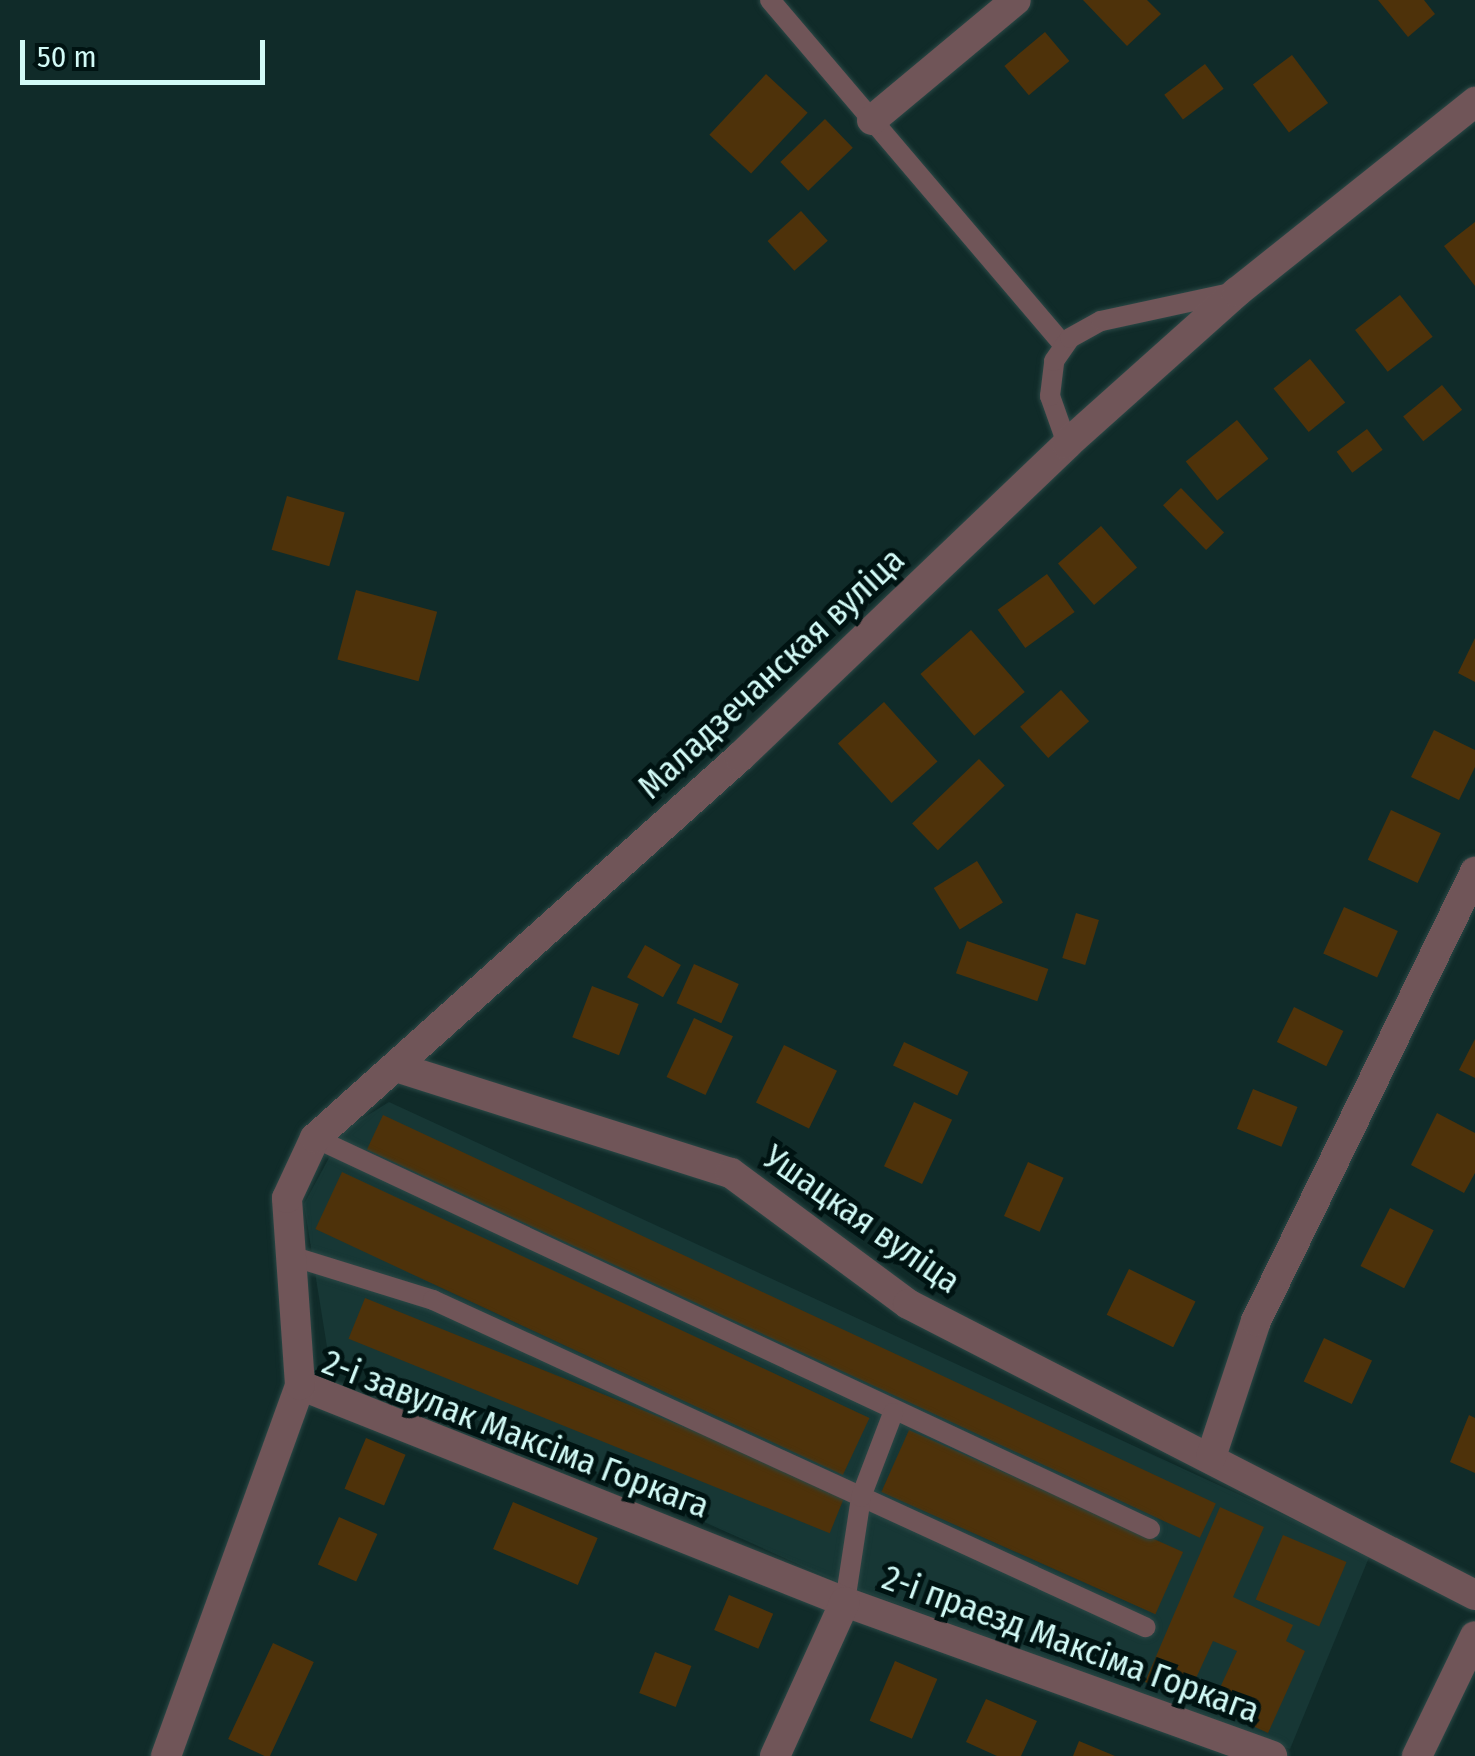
<!DOCTYPE html>
<meta charset="utf-8">
<style>
body{margin:0}
#map{position:relative;width:1475px;height:1756px;overflow:hidden;background:#102b29;font-family:"Fira Sans Condensed",sans-serif}
div>[style]{position:absolute}
.built>*{inset:0;background:#173735}
.building>*{inset:0;background:#4e320a;transform-origin:0 0}
.roads{filter:drop-shadow(0 0 2px #2b4846) drop-shadow(0 0 2px #2b4846)}
.lane>*{height:20px;margin:-10px;padding:0 10px;transform-origin:10px;border-radius:10px;background:#705558}
.street>*{height:30px;margin:-15px;padding:0 15px;transform-origin:15px;border-radius:15px;background:#705558}
span{translate:-50% -50%;white-space:nowrap;text-align:center;line-height:1.15;-webkit-text-stroke:10px #001312;paint-order:stroke}
.street-label{font-size:35px;color:#d2faf6}
.scale{position:absolute;left:20px;top:40px;width:245px;height:45px;box-sizing:border-box;border:5px solid #d2faf6;border-top:0;padding-left:12px;font-size:30px;line-height:35px;white-space:nowrap;color:#d2faf6;-webkit-text-stroke:8px #001312;paint-order:stroke}
</style>
<div id="map">
<div class="built">
<div style="clip-path:polygon(389px 1102px,1370px 1555px,1290px 1749px,840px 1583px,328px 1353px,304px 1204px,344px 1130px)"></div>
</div>
<div class="building">
<div style="clip-path:polygon(1083px 0,1147px 0,1161px 14px,1127px 46px)"></div>
<div style="clip-path:polygon(1378px 0,1424px 0,1435px 14px,1408px 37px)"></div>
<div style="left:1045px;top:32px;width:38px;height:53px;rotate:50deg"></div>
<div style="left:1292px;top:55px;width:60px;height:49px;rotate:53deg"></div>
<div style="left:1205px;top:64px;width:31px;height:51px;rotate:53deg"></div>
<div style="left:766px;top:74px;width:57px;height:83px;rotate:43deg"></div>
<div style="left:825px;top:119px;width:40px;height:62px;rotate:46deg"></div>
<div style="left:801px;top:211px;width:40px;height:45px;rotate:48deg"></div>
<div style="clip-path:polygon(1475px 222px,1475px 286px,1444px 246px)"></div>
<div style="left:1400px;top:295px;width:53px;height:57px;rotate:52deg"></div>
<div style="left:1310px;top:359px;width:56px;height:47px;rotate:51deg"></div>
<div style="left:1442px;top:385px;width:32px;height:50px;rotate:51deg"></div>
<div style="left:1237px;top:420px;width:50px;height:66px;rotate:51deg"></div>
<div style="left:1367px;top:429px;width:26px;height:38px;rotate:53deg"></div>
<div style="left:1181px;top:488px;width:62px;height:25px;rotate:46deg"></div>
<div style="left:287px;top:496px;width:60px;height:56px;rotate:16deg"></div>
<div style="left:1101px;top:526px;width:55px;height:57px;rotate:49deg"></div>
<div style="left:1047px;top:574px;width:47px;height:61px;rotate:54deg"></div>
<div style="left:356px;top:590px;width:84px;height:72px;rotate:15deg"></div>
<div style="left:971px;top:630px;width:82px;height:67px;rotate:49deg"></div>
<div style="clip-path:polygon(1475px 638px,1475px 682px,1458px 673px)"></div>
<div style="left:1061px;top:690px;width:42px;height:55px;rotate:48deg"></div>
<div style="left:884px;top:702px;width:80px;height:62px;rotate:48deg"></div>
<div style="clip-path:polygon(1434px 730px,1475px 750px,1475px 767px,1459px 800px,1411px 777px)"></div>
<div style="left:979px;top:759px;width:37px;height:93px;rotate:46deg"></div>
<div style="left:1391px;top:810px;width:55px;height:55px;rotate:25deg"></div>
<div style="left:977px;top:861px;width:49px;height:51px;rotate:58deg"></div>
<div style="left:1344px;top:907px;width:59px;height:51px;rotate:24deg"></div>
<div style="left:1076px;top:913px;width:24px;height:47px;rotate:17deg"></div>
<div style="left:967px;top:941px;width:86px;height:34px;rotate:19deg"></div>
<div style="left:645px;top:945px;width:41px;height:37px;rotate:29deg"></div>
<div style="left:694px;top:964px;width:49px;height:43px;rotate:24deg"></div>
<div style="left:592px;top:986px;width:50px;height:55px;rotate:21deg"></div>
<div style="left:1294px;top:1007px;width:55px;height:39px;rotate:26deg"></div>
<div style="left:694px;top:1018px;width:43px;height:65px;rotate:25deg"></div>
<div style="clip-path:polygon(1475px 1039px,1475px 1078px,1459px 1070px)"></div>
<div style="left:904px;top:1042px;width:71px;height:26px;rotate:25deg"></div>
<div style="left:784px;top:1045px;width:59px;height:64px;rotate:26deg"></div>
<div style="left:1253px;top:1089px;width:48px;height:43px;rotate:22deg"></div>
<div style="left:914px;top:1102px;width:42px;height:71px;rotate:25deg"></div>
<div style="clip-path:polygon(1437px 1113px,1475px 1133px,1475px 1173px,1464px 1193px,1411px 1165px)"></div>
<div style="left:383px;top:1115px;width:919px;height:38px;rotate:25deg"></div>
<div style="left:1028px;top:1162px;width:39px;height:59px;rotate:24deg"></div>
<div style="left:342px;top:1172px;width:582px;height:63px;rotate:25deg"></div>
<div style="left:1390px;top:1208px;width:49px;height:65px;rotate:27deg"></div>
<div style="left:1129px;top:1269px;width:74px;height:51px;rotate:26deg"></div>
<div style="left:365px;top:1298px;width:519px;height:44px;rotate:22deg"></div>
<div style="left:1324px;top:1338px;width:53px;height:48px;rotate:25deg"></div>
<div style="clip-path:polygon(1469px 1415px,1475px 1418px,1475px 1473px,1450px 1462px)"></div>
<div style="left:909px;top:1430px;width:300px;height:68px;rotate:24deg"></div>
<div style="left:366px;top:1438px;width:43px;height:55px;rotate:23deg"></div>
<div style="left:513px;top:1502px;width:92px;height:51px;rotate:23deg"></div>
<div style="clip-path:polygon(1220px 1507px,1264px 1527px,1233px 1597px,1293px 1625px,1286px 1641px,1305px 1651px,1268px 1733px,1211px 1707px,1237px 1651px,1213px 1641px,1186px 1700px,1145px 1682px)"></div>
<div style="left:339px;top:1517px;width:42px;height:52px;rotate:24deg"></div>
<div style="left:1283px;top:1535px;width:69px;height:70px;rotate:23deg"></div>
<div style="left:729px;top:1595px;width:48px;height:38px;rotate:23deg"></div>
<div style="left:273px;top:1643px;width:45px;height:106px;rotate:25deg"></div>
<div style="left:655px;top:1652px;width:39px;height:44px;rotate:21deg"></div>
<div style="left:895px;top:1661px;width:46px;height:65px;rotate:23deg"></div>
<div style="clip-path:polygon(986px 1699px,1037px 1721px,1021px 1756px,997px 1756px,966px 1742px)"></div>
<div style="clip-path:polygon(1079px 1741px,1115px 1756px,1073px 1756px)"></div>
</div>
<div class="roads">
<div class="lane">
<div style="left:770px;top:0;width:454px;rotate:49.6deg"></div>
<div style="left:1067px;top:444px;width:51px;rotate:-109.5deg"></div>
<div style="left:1050px;top:396px;width:35px;rotate:-83deg"></div>
<div style="left:1054px;top:361px;width:28px;rotate:-55deg"></div>
<div style="left:1070px;top:338px;width:35px;rotate:-29deg"></div>
<div style="left:1101px;top:321px;width:132px;rotate:-12.2deg"></div>
<div style="left:315px;top:1138px;width:922px;rotate:25.09deg"></div>
<div style="left:288px;top:1255px;width:152px;rotate:17.2deg"></div>
<div style="left:433px;top:1300px;width:784px;rotate:24.67deg"></div>
<div style="left:845px;top:1602px;width:106px;rotate:-81.3deg"></div>
<div style="left:861px;top:1497px;width:90px;rotate:-69.1deg"></div>
</div>
<div class="street">
<div style="left:872px;top:120px;width:187px;rotate:-39.8deg"></div>
<div style="left:396px;top:1067px;width:351px;rotate:17.6deg"></div>
<div style="left:731px;top:1173px;width:220px;rotate:36.5deg"></div>
<div style="left:908px;top:1304px;width:637px;rotate:27.17deg"></div>
<div style="left:300px;top:1385px;width:587px;rotate:21.71deg"></div>
<div style="left:845px;top:1602px;width:454px;rotate:19.8deg"></div>
<div style="left:1211px;top:1457px;width:143px;rotate:-71.7deg"></div>
<div style="left:1256px;top:1321px;width:500px;rotate:-64deg"></div>
<div style="left:166px;top:1756px;width:394px;rotate:-70.1deg"></div>
<div style="left:300px;top:1385px;width:187px;rotate:-94deg"></div>
<div style="left:287px;top:1198px;width:66px;rotate:-65deg"></div>
<div style="left:315px;top:1138px;width:571px;rotate:-41.88deg"></div>
<div style="left:740px;top:757px;width:453px;rotate:-43.7deg"></div>
<div style="left:1067px;top:444px;width:228px;rotate:-41.8deg"></div>
<div style="left:1237px;top:292px;width:305px;rotate:-38.6deg"></div>
<div style="left:775px;top:1756px;width:169px;rotate:-65.6deg"></div>
<div style="left:1417px;top:1756px;width:133px;rotate:-64.2deg"></div>
</div>
</div>
<div class="street-label">
<span style="left:771px;top:673px;rotate:-43deg">Маладзечанская вуліца</span>
<span style="left:862px;top:1219px;rotate:35deg">Ушацкая вуліца</span>
<span style="left:516px;top:1434px;rotate:21deg">2-і завулак Максіма Горкага</span>
<span style="left:1071px;top:1644px;rotate:20deg">2-і праезд Максіма Горкага</span>
</div>
<div class="scale">50 m</div>
</div>
